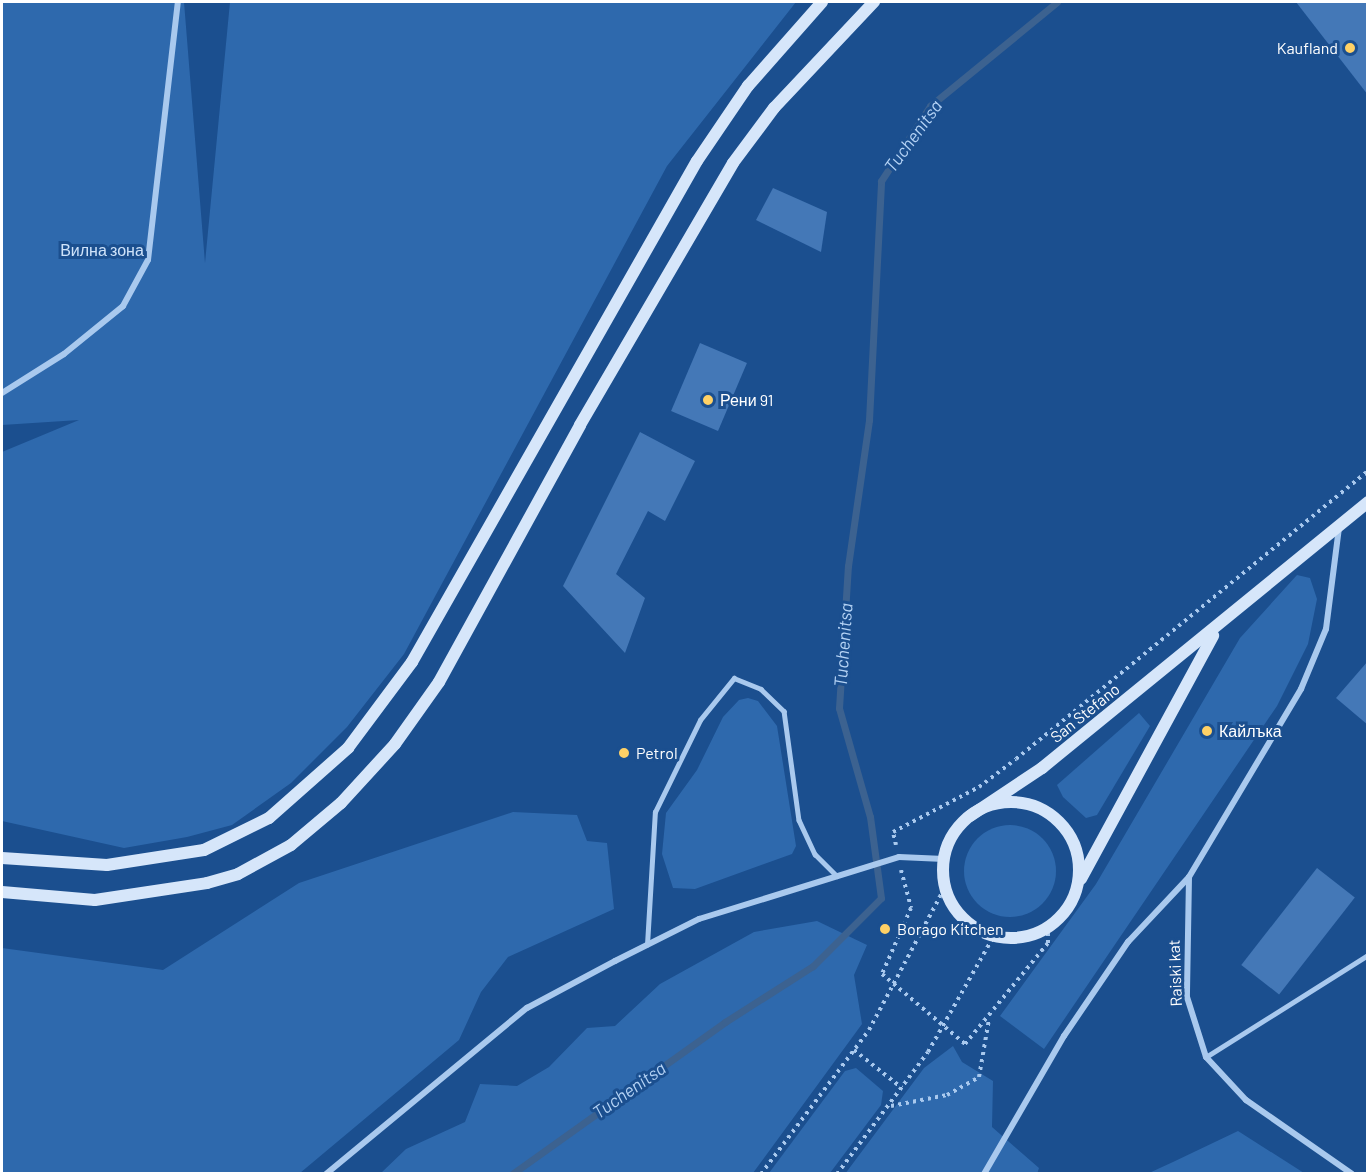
<!DOCTYPE html>
<meta charset="utf-8">
<style>
body{margin:0}
#map{position:relative;width:1369px;height:1175px;overflow:hidden;background:#1b4f8f;font-family:Barlow,sans-serif}
div>[style]{position:absolute}
.green>*{inset:0;background:#2e69ad}
.round{border-radius:50%}
.stream>*{height:7px;margin:-3.5px;padding:0 3.5px;transform-origin:3.5px;border-radius:3.5px;background:#3c6290}
.building>*{inset:0;background:#4478b7;transform-origin:0 0}
.path>*{height:4px;margin-top:-2px;transform-origin:0;background:repeating-linear-gradient(90deg,#a9c9ee 0 3px,transparent 0 7.5px)}
.lane>*{height:4.5px;margin:-2.25px;padding:0 2.25px;transform-origin:2.25px;border-radius:2.25px;background:#a9c9ee}
.street>*{height:6px;margin:-3px;padding:0 3px;transform-origin:3px;border-radius:3px;background:#a9c9ee}
.secondary>*{height:12px;margin:-6px;padding:0 6px;transform-origin:6px;border-radius:6px;background:#d6e6fa}
.secondary>.ring{margin:-6px;padding:0;box-sizing:content-box;background:none;border:12px solid #d6e6fa;border-radius:50%}
.dots>*{width:16px;height:16px;translate:-50% -50%;box-sizing:border-box;border:3px solid #1b4f8f;border-radius:50%}
span{translate:-50% -50%;white-space:nowrap;text-align:center;line-height:1.15;-webkit-text-stroke:6px #1b4f8f;paint-order:stroke}
.poi-label{font-size:16px;color:#fff}
.right{translate:-100% -50%;text-align:right}
.left{translate:0 -50%;text-align:left}
.park-label{font-size:16px;color:#cfe3fa}
.street-label{font-size:16px;color:#fff}
.water-label{font-size:18px;color:#b5d3f5;font-style:italic}
.frame{position:absolute;inset:0;border:3px solid #fff;pointer-events:none}
</style>
<div id="map">
<div class="green">
<div style="clip-path:polygon(2px 2px,184px 2px,205px 263px,230px 2px,796px 2px,667px 166px,404px 654px,347px 727px,291px 783px,232px 825px,187px 837px,124px 848px,2px 821px,2px 452px,79px 420px,2px 425px)"></div>
<div style="clip-path:polygon(1297px 575px,1310px 578px,1317px 599px,1308px 644px,1277px 706px,1044px 1049px,1000px 1016px,1096px 884px,1240px 638px)"></div>
<div style="clip-path:polygon(748px 698px,758px 701px,777px 726px,796px 846px,792px 854px,695px 889px,673px 888px,662px 854px,666px 813px,697px 770px,723px 717px,739px 700px)"></div>
<div style="clip-path:polygon(1139px 713px,1150px 726px,1097px 815px,1086px 818px,1063px 797px,1057px 785px)"></div>
<div style="clip-path:polygon(513px 812px,577px 815px,587px 841px,607px 843px,614px 909px,508px 957px,481px 992px,459px 1040px,300px 1173px,2px 1173px,2px 948px,163px 970px,299px 883px)"></div>
<div class="round" style="left:964px;top:825px;width:92px;height:92px"></div>
<div style="clip-path:polygon(817px 921px,867px 945px,854px 975px,862px 1024px,753px 1173px,381px 1173px,406px 1149px,465px 1122px,480px 1084px,517px 1086px,549px 1067px,587px 1028px,615px 1026px,660px 984px,754px 932px)"></div>
<div style="clip-path:polygon(953px 1046px,962px 1062px,993px 1081px,992px 1127px,1039px 1168px,1037px 1174px,845px 1174px,924px 1068px)"></div>
<div style="clip-path:polygon(856px 1068px,883px 1091px,881px 1105px,830px 1173px,769px 1173px,845px 1071px)"></div>
<div style="clip-path:polygon(1238px 1131px,1304px 1173px,1149px 1173px,1173px 1162px)"></div>
</div>
<div class="stream">
<div style="left:512px;top:1174px;width:262px;rotate:-35.5deg"></div>
<div style="left:725px;top:1022px;width:104px;rotate:-32.5deg"></div>
<div style="left:813px;top:966px;width:96px;rotate:-45deg"></div>
<div style="left:881px;top:898px;width:82px;rotate:-97.7deg"></div>
<div style="left:870px;top:817px;width:113px;rotate:-105.9deg"></div>
<div style="left:839px;top:708px;width:142px;rotate:-86.4deg"></div>
<div style="left:848px;top:566px;width:148px;rotate:-81.8deg"></div>
<div style="left:869px;top:420px;width:239px;rotate:-87.1deg"></div>
<div style="left:881px;top:181px;width:90px;rotate:-56.8deg"></div>
<div style="left:930px;top:106px;width:164px;rotate:-39.3deg"></div>
</div>
<div class="building">
<div style="clip-path:polygon(1296px 2px,1368px 2px,1368px 95px)"></div>
<div style="clip-path:polygon(773px 188px,827px 212px,821px 252px,756px 220px)"></div>
<div style="left:700px;top:343px;width:51px;height:74px;rotate:23deg"></div>
<div style="clip-path:polygon(640px 432px,695px 461px,665px 521px,648px 511px,616px 574px,645px 598px,625px 653px,563px 586px)"></div>
<div style="clip-path:polygon(1368px 661px,1368px 725px,1336px 698px)"></div>
<div style="left:1317px;top:868px;width:48px;height:123px;rotate:38deg"></div>
</div>
<div class="path">
<div style="left:896px;top:845px;width:13px;rotate:-103deg"></div>
<div style="left:893px;top:832px;width:97px;rotate:-27.6deg"></div>
<div style="left:979px;top:787px;width:46px;rotate:-37.1deg"></div>
<div style="left:1016px;top:759px;width:455px;rotate:-39.3deg"></div>
<div style="left:901px;top:870px;width:39px;rotate:75deg"></div>
<div style="left:911px;top:908px;width:72px;rotate:113.7deg"></div>
<div style="left:882px;top:974px;width:109px;rotate:40.1deg"></div>
<div style="left:965px;top:1044px;width:131px;rotate:-50.6deg"></div>
<div style="left:1048px;top:943px;width:15px;rotate:-90deg"></div>
<div style="left:854px;top:1050px;width:61px;rotate:38.4deg"></div>
<div style="left:891px;top:1106px;width:57px;rotate:-11.1deg"></div>
<div style="left:947px;top:1095px;width:37px;rotate:-29deg"></div>
<div style="left:979px;top:1077px;width:59px;rotate:-80.2deg"></div>
<div style="left:761px;top:1174px;width:180px;rotate:-53.1deg"></div>
<div style="left:869px;top:1030px;width:162px;rotate:-62deg"></div>
<div style="left:837px;top:1174px;width:152px;rotate:-53.3deg"></div>
<div style="left:928px;top:1052px;width:133px;rotate:-60.4deg"></div>
</div>
<div class="lane">
<div style="left:647px;top:945px;width:133px;rotate:-86.6deg"></div>
<div style="left:655px;top:812px;width:102px;rotate:-63.9deg"></div>
<div style="left:700px;top:720px;width:54px;rotate:-51deg"></div>
<div style="left:734px;top:678px;width:29px;rotate:22deg"></div>
<div style="left:761px;top:689px;width:32px;rotate:44deg"></div>
<div style="left:784px;top:711px;width:110px;rotate:82.2deg"></div>
<div style="left:799px;top:820px;width:38px;rotate:65deg"></div>
<div style="left:815px;top:854px;width:31px;rotate:45deg"></div>
<div style="left:1206px;top:1057px;width:191px;rotate:-32.2deg"></div>
</div>
<div class="street">
<div style="left:2px;top:393px;width:73px;rotate:-32.2deg"></div>
<div style="left:64px;top:354px;width:76px;rotate:-39.1deg"></div>
<div style="left:123px;top:306px;width:52px;rotate:-61.5deg"></div>
<div style="left:148px;top:260px;width:260px;rotate:-83.4deg"></div>
<div style="left:1189px;top:877px;width:120px;rotate:91deg"></div>
<div style="left:1187px;top:997px;width:63px;rotate:72.4deg"></div>
<div style="left:1206px;top:1057px;width:59px;rotate:47.1deg"></div>
<div style="left:1246px;top:1100px;width:129px;rotate:34.9deg"></div>
<div style="left:326px;top:1174px;width:261px;rotate:-39.6deg"></div>
<div style="left:527px;top:1008px;width:100px;rotate:-28.1deg"></div>
<div style="left:615px;top:961px;width:94px;rotate:-26.6deg"></div>
<div style="left:699px;top:919px;width:209px;rotate:-17.2deg"></div>
<div style="left:899px;top:857px;width:45px;rotate:2.5deg"></div>
<div style="left:984px;top:1174px;width:160px;rotate:-59.9deg"></div>
<div style="left:1064px;top:1036px;width:114px;rotate:-55.8deg"></div>
<div style="left:1128px;top:942px;width:89px;rotate:-46.8deg"></div>
<div style="left:1189px;top:877px;width:219px;rotate:-59.2deg"></div>
<div style="left:1301px;top:689px;width:65px;rotate:-67.4deg"></div>
<div style="left:1326px;top:629px;width:103px;rotate:-82.7deg"></div>
</div>
<div class="secondary">
<div class="ring" style="left:943px;top:802px;width:124px;height:124px"></div>
<div style="left:970px;top:816px;width:87px;rotate:-33.7deg"></div>
<div style="left:1042px;top:768px;width:421px;rotate:-39.2deg"></div>
<div style="left:2px;top:858px;width:105px;rotate:3.8deg"></div>
<div style="left:107px;top:865px;width:98px;rotate:-8.8deg"></div>
<div style="left:204px;top:850px;width:72px;rotate:-26.2deg"></div>
<div style="left:269px;top:818px;width:106px;rotate:-41.5deg"></div>
<div style="left:348px;top:748px;width:107px;rotate:-53.3deg"></div>
<div style="left:412px;top:662px;width:576px;rotate:-60.37deg"></div>
<div style="left:697px;top:161px;width:91px;rotate:-55.8deg"></div>
<div style="left:748px;top:86px;width:112px;rotate:-48.6deg"></div>
<div style="left:1081px;top:879px;width:277px;rotate:-61.5deg"></div>
<div style="left:2px;top:892px;width:93px;rotate:4.9deg"></div>
<div style="left:95px;top:900px;width:113px;rotate:-8.6deg"></div>
<div style="left:207px;top:883px;width:32px;rotate:-16deg"></div>
<div style="left:238px;top:874px;width:60px;rotate:-28.7deg"></div>
<div style="left:291px;top:845px;width:65px;rotate:-40deg"></div>
<div style="left:341px;top:803px;width:80px;rotate:-47.5deg"></div>
<div style="left:395px;top:744px;width:76px;rotate:-54.6deg"></div>
<div style="left:439px;top:682px;width:293px;rotate:-61.2deg"></div>
<div style="left:580px;top:425px;width:303px;rotate:-59.7deg"></div>
<div style="left:733px;top:163px;width:69px;rotate:-53.3deg"></div>
<div style="left:774px;top:108px;width:146px;rotate:-46.7deg"></div>
</div>
<div class="dots">
<div style="left:1350px;top:48px;background:#ffd166"></div>
<div style="left:708px;top:400px;background:#ffd166"></div>
<div style="left:1207px;top:731px;background:#ffd166"></div>
<div style="left:624px;top:753px;background:#ffd166"></div>
<div style="left:885px;top:929px;background:#ffd166"></div>
</div>
<div class="poi-label">
<span class="right" style="left:1338px;top:48px">Kaufland</span>
<span class="left" style="left:720px;top:400px">Рени 91</span>
<span class="left" style="left:1219px;top:731px">Кайлъка</span>
<span class="left" style="left:636px;top:753px">Petrol</span>
<span class="left" style="left:897px;top:929px">Borago Kitchen</span>
</div>
<div class="park-label">
<span style="left:102px;top:250px">Вилна зона</span>
</div>
<div class="street-label">
<span style="left:1085px;top:713px;rotate:-39deg">San Stefano</span>
<span style="left:1175px;top:973px;rotate:-92deg">Raiski kat</span>
</div>
<div class="water-label">
<span style="left:913px;top:136px;rotate:-54deg">Tuchenitsa</span>
<span style="left:843px;top:645px;rotate:-86deg">Tuchenitsa</span>
<span style="left:629px;top:1090px;rotate:-35deg">Tuchenitsa</span>
</div>
<div class="frame"></div>
</div>
